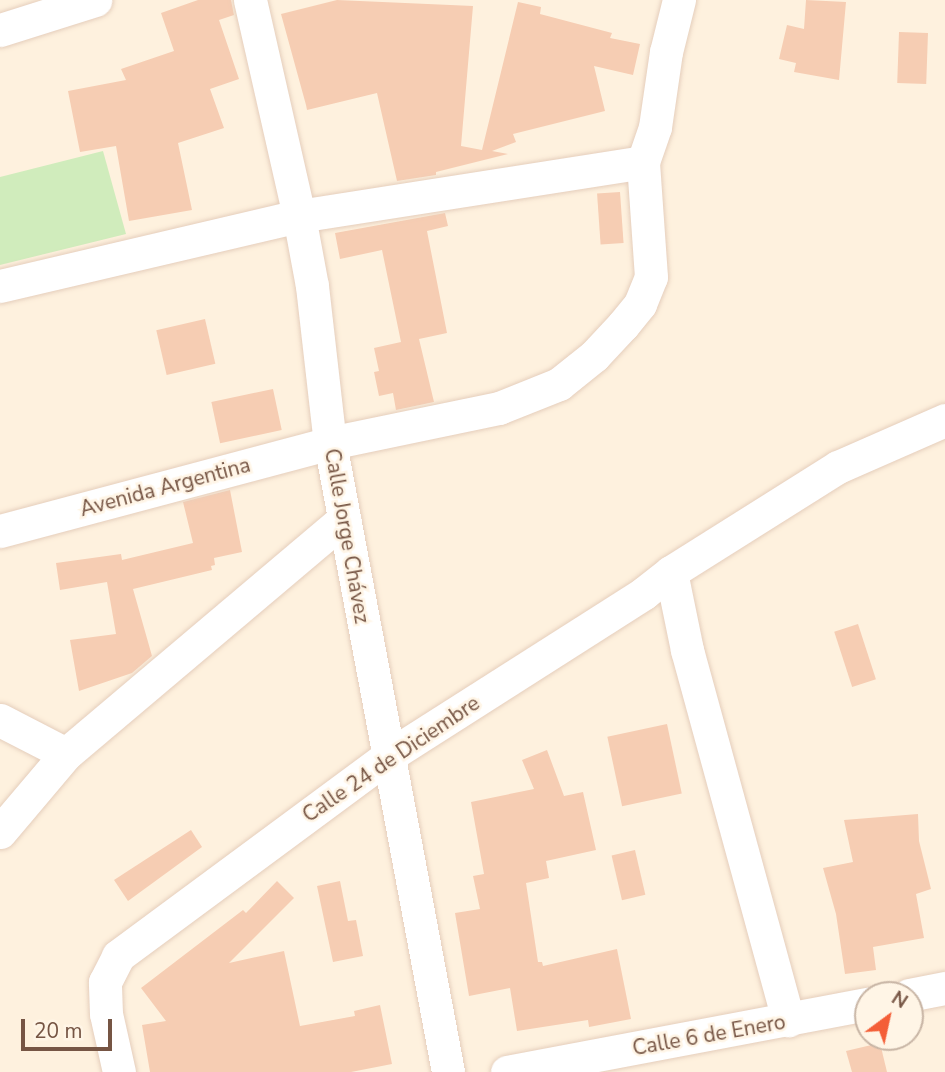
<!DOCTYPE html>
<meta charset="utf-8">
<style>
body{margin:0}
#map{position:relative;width:945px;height:1072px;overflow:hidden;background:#fef1de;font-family:"Nunito Sans",sans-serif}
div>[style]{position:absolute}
.green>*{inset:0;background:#d0ecbc}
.building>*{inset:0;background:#f6cdb3;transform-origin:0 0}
.roads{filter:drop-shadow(0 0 2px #e5cebc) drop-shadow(0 0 2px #e5cebc)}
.street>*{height:33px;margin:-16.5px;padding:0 16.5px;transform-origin:16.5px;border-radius:16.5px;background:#fff}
span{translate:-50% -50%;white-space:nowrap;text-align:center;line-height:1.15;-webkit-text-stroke:5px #fff5e6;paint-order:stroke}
.street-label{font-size:21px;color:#765544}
.north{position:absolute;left:854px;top:981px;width:70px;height:70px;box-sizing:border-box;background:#fff5e6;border:2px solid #c8b5a5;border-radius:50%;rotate:33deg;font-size:19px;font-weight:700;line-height:28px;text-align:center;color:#765544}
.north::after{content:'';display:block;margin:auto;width:24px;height:32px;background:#f45e37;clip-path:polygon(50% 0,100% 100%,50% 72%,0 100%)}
.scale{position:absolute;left:21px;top:1019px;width:91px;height:32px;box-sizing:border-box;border:4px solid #765544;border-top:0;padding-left:9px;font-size:21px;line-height:24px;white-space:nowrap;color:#765544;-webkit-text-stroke:5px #fff5e6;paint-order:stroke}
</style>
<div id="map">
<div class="green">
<div style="clip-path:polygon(103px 151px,126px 234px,0 265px,0 177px)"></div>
</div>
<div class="building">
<div style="clip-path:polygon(198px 0,231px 0,234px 15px,219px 20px,239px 79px,210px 89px,224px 128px,178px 143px,192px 210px,129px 221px,116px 146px,80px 152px,68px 91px,126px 80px,121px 69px,174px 51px,161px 13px)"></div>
<div style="clip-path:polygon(337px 0,473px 6px,461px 146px,482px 150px,518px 2px,541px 7px,540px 14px,612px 33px,610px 38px,640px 44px,633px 75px,594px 66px,605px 111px,513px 134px,516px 142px,492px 151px,508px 154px,436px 172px,436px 175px,397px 181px,377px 93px,307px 110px,306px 105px,281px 14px)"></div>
<div style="clip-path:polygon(806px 0,846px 2px,839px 80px,794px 72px,796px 63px,779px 59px,787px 25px,804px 29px)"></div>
<div style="left:899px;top:32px;width:29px;height:51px;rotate:2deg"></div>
<div style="left:620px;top:192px;width:51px;height:23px;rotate:86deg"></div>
<div style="clip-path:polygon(445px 213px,448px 226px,427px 231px,447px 333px,419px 339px,434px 402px,396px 410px,393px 393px,379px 396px,374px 372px,379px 371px,374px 348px,401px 342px,382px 250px,340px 259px,335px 233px)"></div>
<div style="left:205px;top:319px;width:46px;height:50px;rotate:77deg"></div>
<div style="left:273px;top:389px;width:42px;height:63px;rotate:78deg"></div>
<div style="clip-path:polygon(230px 490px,242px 552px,214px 558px,215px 565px,211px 566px,212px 570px,133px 589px,152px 656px,132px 673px,79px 691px,70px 640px,116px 634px,107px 582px,60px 590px,56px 563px,121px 554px,122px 560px,193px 543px,183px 502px)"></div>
<div style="left:858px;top:624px;width:58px;height:25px;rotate:72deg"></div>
<div style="left:667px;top:724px;width:71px;height:61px;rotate:78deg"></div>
<div style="clip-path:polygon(547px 750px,564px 796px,583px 792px,596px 850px,546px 861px,549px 878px,526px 883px,538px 962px,542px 962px,543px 966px,617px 949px,631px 1019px,589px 1027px,588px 1020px,517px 1031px,510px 988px,469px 996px,455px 913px,480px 909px,473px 876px,484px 874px,471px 802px,534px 789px,522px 760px)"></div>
<div style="clip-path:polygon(918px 814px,919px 841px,931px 889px,916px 894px,924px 938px,873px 947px,876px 970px,845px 974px,836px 914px,823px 868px,853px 862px,844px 820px)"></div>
<div style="clip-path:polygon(191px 830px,202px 847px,128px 901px,114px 880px)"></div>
<div style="left:635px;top:850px;width:46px;height:24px;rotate:77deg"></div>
<div style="clip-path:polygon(277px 881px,294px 898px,229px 963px,284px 951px,300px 1026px,355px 1016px,354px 1011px,380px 1005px,392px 1064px,351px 1072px,150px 1072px,142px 1025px,166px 1021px,141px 988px,243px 910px,246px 913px)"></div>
<div style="clip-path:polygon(340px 881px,348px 921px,356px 920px,363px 956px,333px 962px,317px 886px)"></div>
<div style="clip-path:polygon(880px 1043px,887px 1072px,852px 1072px,846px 1051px)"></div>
</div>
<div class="roads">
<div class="street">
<div style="left:250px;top:0;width:221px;rotate:77.2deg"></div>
<div style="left:299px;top:216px;width:71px;rotate:79.5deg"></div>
<div style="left:312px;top:286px;width:158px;rotate:83.5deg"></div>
<div style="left:330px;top:443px;width:640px;rotate:79.37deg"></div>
<div style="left:0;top:30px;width:100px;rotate:-17.5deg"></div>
<div style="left:0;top:286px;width:307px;rotate:-13.2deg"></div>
<div style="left:299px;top:216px;width:348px;rotate:-8.9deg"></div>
<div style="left:0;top:531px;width:342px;rotate:-14.9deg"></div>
<div style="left:330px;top:443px;width:173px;rotate:-11.7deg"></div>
<div style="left:499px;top:408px;width:65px;rotate:-21.8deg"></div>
<div style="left:559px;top:384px;width:45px;rotate:-38.7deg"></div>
<div style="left:594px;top:356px;width:42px;rotate:-46.9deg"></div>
<div style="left:623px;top:325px;width:27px;rotate:-51deg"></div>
<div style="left:640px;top:304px;width:29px;rotate:-68deg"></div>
<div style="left:651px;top:277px;width:115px;rotate:-94deg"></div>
<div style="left:643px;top:162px;width:37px;rotate:-71deg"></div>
<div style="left:655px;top:127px;width:76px;rotate:-81.7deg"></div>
<div style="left:666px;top:52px;width:54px;rotate:-76deg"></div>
<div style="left:671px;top:572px;width:80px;rotate:78.4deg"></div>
<div style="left:687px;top:650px;width:384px;rotate:74.7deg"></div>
<div style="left:0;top:720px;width:74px;rotate:27.3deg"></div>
<div style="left:0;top:832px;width:102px;rotate:-49.8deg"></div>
<div style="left:66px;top:754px;width:364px;rotate:-40.2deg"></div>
<div style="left:909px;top:995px;width:37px;rotate:-11deg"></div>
<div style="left:119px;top:1072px;width:59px;rotate:-102.6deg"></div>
<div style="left:106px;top:1014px;width:32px;rotate:-92deg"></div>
<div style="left:105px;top:982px;width:29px;rotate:-63deg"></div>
<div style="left:118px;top:956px;width:335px;rotate:-36.5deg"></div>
<div style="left:387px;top:757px;width:305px;rotate:-32.5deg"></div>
<div style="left:644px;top:593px;width:34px;rotate:-38deg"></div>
<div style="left:671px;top:572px;width:197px;rotate:-32.2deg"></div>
<div style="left:838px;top:467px;width:117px;rotate:-23.7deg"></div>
<div style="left:507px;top:1072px;width:367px;rotate:-10.7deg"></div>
</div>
</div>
<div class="street-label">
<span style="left:165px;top:487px;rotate:-15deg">Avenida Argentina</span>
<span style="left:347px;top:536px;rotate:80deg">Calle Jorge Chávez</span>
<span style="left:391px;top:759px;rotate:-34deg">Calle 24 de Diciembre</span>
<span style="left:709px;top:1035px;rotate:-10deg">Calle 6 de Enero</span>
</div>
<div class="north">N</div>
<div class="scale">20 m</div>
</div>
